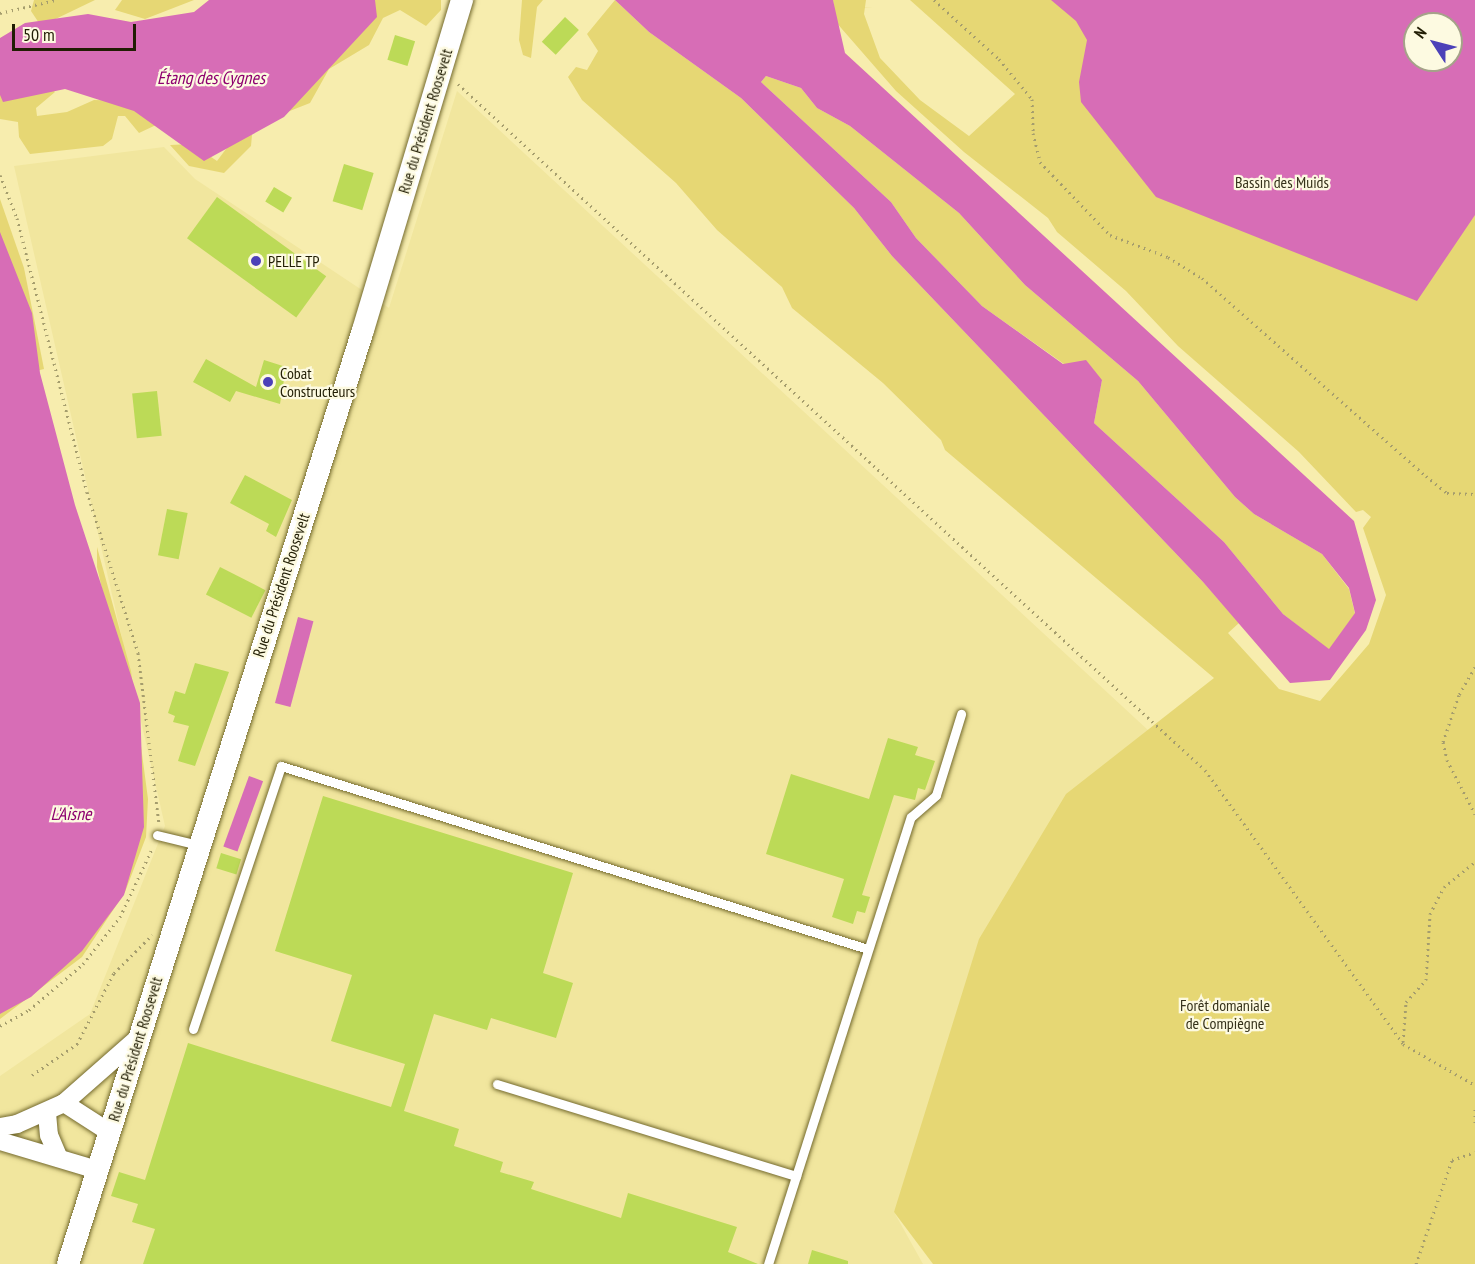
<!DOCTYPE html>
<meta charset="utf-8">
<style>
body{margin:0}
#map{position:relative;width:1475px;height:1264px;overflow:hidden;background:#f7edae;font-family:"PT Sans Narrow",sans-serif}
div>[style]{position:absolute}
.built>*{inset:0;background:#f1e69e}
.green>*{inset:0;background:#e6d774}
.water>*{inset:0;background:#d76db6;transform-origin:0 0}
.building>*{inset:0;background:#bcda57;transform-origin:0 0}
.path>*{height:3px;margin-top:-1.5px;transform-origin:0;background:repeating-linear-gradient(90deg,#a59d6d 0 1.5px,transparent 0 6px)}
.roads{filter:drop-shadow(0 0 2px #746a2e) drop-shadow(0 0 2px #746a2e)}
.service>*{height:9px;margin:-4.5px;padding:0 4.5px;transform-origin:4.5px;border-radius:4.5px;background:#fff}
.minor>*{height:18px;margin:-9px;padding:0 9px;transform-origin:9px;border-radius:9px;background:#fff}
.tertiary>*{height:22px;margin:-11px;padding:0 11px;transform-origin:11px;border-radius:11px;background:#fff}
.dots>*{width:16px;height:16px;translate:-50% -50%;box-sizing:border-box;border:3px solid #fdfae1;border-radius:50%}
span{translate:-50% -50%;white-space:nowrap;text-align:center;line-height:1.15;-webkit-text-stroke:4.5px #fdfae1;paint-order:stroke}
.street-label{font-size:16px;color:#211d04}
.park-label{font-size:16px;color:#36321b}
.poi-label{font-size:16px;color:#211d04}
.left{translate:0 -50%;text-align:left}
.water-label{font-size:18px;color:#8d006f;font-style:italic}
.north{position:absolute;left:1403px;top:12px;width:60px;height:60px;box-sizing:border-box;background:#fdfae1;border:2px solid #a5a289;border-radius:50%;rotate:306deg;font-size:16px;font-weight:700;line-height:24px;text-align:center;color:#211d04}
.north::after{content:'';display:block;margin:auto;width:21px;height:27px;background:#4c41b8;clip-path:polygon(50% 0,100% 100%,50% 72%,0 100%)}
.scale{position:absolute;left:12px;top:24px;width:124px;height:27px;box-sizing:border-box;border:3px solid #211d04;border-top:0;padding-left:8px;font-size:18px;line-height:21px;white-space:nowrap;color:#211d04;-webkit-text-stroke:4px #fdfae1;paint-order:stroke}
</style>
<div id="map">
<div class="built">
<div style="clip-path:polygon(457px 91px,1149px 731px,894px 1212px,923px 1264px,0 1264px,0 1076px,90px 1014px,165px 826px,14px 166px,164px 147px,195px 179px,389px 308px)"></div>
</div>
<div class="green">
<div style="clip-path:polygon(34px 0,95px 0,41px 26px,31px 11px)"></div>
<div style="clip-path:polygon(122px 0,194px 0,145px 19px,115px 10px)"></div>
<div style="clip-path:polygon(356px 0,441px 0,441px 10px,426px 26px,400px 10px,383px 18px,369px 45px,329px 69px,310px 103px,277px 116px)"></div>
<div style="clip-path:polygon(522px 0,543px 0,537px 7px,531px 58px,523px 55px,519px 40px)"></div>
<div style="clip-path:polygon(evenodd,615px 0,649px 32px,741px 98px,854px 208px,892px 256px,1203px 582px,1239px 623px,1228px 633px,1279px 689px,1320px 701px,1369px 644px,1386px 595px,1363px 528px,1371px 517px,1363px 510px,1356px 512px,1299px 452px,1178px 346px,1126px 291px,1057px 232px,1048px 218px,964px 152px,896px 91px,835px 21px,833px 0,866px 0,864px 14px,880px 58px,920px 100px,969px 136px,1015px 94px,910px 0,1475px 0,1475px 1264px,933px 1264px,894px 1212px,979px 939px,1066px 794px,1214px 678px,945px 450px,941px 440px,883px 383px,792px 308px,782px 287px,717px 230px,676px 183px,582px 100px,568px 77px,576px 67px,587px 70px,598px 51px,587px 34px,615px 0,1415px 24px,1451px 24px,1451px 60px,1415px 60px,1415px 24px)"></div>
<div style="clip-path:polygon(766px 76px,801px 88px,817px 108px,850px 126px,959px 213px,1025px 285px,1138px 381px,1235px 497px,1254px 514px,1322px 554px,1349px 589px,1355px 614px,1329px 650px,1283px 614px,1224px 542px,1094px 423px,1102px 380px,1064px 364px,982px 306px,916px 238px,891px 202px,761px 82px)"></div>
<div style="clip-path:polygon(0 78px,46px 84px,55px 92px,36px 108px,37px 116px,67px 112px,94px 100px,125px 101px,155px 113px,156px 125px,139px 133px,125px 116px,118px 116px,112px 139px,103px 146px,30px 154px,19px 137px,18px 122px,0 119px)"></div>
<div style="clip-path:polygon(238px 133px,252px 135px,251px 146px,224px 173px,189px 166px,170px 145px,192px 144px,217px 161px)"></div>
<div style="clip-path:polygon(0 199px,24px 268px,44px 369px,36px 371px,0 252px)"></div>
<div style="clip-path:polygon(97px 547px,131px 671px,148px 799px,146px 837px,125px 892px,82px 957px,0 1019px,0 1003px,116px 649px,97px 567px)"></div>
</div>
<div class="water">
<div style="clip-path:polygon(209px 0,375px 0,377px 17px,284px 117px,204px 161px,134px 111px,65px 89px,3px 102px,0 95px,0 38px,25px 23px,88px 14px,131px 22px,194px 12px)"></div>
<div style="clip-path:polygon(evenodd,615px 0,833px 0,845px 53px,1354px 521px,1376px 600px,1366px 630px,1330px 680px,1290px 683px,1203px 582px,892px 256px,854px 208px,741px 98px,649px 32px,615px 0,766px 76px,801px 88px,817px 108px,850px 126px,959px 213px,1025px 285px,1138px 381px,1235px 497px,1254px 514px,1322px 554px,1349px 588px,1355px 613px,1329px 649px,1283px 614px,1224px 542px,1094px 423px,1102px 380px,1086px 360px,1063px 364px,982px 306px,916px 238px,891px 202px,761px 82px,766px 76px)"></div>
<div style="clip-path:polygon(evenodd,1051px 0,1475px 0,1475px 215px,1417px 301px,1156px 197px,1081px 102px,1079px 82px,1087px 40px,1076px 21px,1051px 0,1415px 24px,1451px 24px,1451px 60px,1415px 60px,1415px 24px)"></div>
<div style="clip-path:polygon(0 232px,32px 313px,40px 373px,75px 505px,140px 703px,144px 827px,124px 895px,82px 951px,31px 997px,0 1014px)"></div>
<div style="left:298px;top:617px;width:16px;height:89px;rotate:15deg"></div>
<div style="left:249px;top:776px;width:15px;height:75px;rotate:20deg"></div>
</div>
<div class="building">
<div style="left:565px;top:17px;width:19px;height:34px;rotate:43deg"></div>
<div style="left:395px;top:35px;width:21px;height:26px;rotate:17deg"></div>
<div style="left:344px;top:164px;width:31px;height:39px;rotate:17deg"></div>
<div style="left:274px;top:187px;width:21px;height:17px;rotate:31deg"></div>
<div style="left:217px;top:197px;width:135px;height:51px;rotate:36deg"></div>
<div style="clip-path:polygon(206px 359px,256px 387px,264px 360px,286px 367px,280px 404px,236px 391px,230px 402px,193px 382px)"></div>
<div style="left:157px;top:391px;width:45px;height:25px;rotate:84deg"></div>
<div style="clip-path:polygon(245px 475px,292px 500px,276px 537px,266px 531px,269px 524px,230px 503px)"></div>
<div style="left:167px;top:509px;width:21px;height:47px;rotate:11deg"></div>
<div style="left:220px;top:567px;width:51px;height:31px;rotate:27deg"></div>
<div style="clip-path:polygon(195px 663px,229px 672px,195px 766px,178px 761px,189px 726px,173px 722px,175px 716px,168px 713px,175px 691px,185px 694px)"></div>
<div style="clip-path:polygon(888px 738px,918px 747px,915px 755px,935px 761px,925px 790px,918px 788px,915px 800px,894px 795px,862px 895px,870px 897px,865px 913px,857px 911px,853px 924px,832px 917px,844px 879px,766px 854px,791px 774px,869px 799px)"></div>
<div style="clip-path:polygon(323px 796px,573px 873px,543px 973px,573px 983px,556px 1038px,491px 1018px,487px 1030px,434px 1014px,404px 1111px,459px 1129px,454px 1146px,503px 1162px,500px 1172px,534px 1182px,531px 1189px,621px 1218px,628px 1193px,737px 1227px,728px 1252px,758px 1264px,143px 1264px,155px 1229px,132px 1222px,138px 1204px,111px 1196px,119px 1172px,145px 1180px,188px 1043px,391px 1107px,405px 1064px,331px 1041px,352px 975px,275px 951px)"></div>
<div style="left:221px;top:853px;width:21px;height:16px;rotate:17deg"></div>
<div style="clip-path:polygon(812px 1250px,848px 1261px,848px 1264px,808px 1264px)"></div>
</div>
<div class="path">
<div style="left:934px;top:0;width:88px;rotate:42.2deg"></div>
<div style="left:999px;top:59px;width:52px;rotate:50.5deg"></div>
<div style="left:1032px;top:99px;width:34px;rotate:88deg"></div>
<div style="left:1033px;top:133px;width:30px;rotate:76deg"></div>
<div style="left:1040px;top:162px;width:101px;rotate:46.2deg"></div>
<div style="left:1110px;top:235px;width:62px;rotate:20.8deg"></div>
<div style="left:1168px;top:257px;width:40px;rotate:32deg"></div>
<div style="left:1202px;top:278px;width:299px;rotate:41.5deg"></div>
<div style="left:1426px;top:476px;width:27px;rotate:39deg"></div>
<div style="left:1447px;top:493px;width:28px;rotate:2deg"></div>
<div style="left:0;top:13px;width:57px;rotate:-13.1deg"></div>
<div style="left:458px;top:84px;width:1014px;rotate:42.56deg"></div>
<div style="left:1205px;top:770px;width:338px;rotate:54.1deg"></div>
<div style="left:1403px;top:1044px;width:83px;rotate:29.7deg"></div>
<div style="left:0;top:175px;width:46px;rotate:68.4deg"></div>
<div style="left:17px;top:218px;width:283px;rotate:75.7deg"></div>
<div style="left:87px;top:492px;width:169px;rotate:72.4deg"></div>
<div style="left:138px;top:653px;width:171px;rotate:83deg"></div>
<div style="left:1475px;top:667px;width:32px;rotate:120deg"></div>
<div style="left:1459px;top:695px;width:50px;rotate:108.8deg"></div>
<div style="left:1443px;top:742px;width:18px;rotate:77deg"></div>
<div style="left:1447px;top:760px;width:61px;rotate:62.6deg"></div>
<div style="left:0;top:1026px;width:33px;rotate:-29deg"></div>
<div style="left:29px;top:1010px;width:71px;rotate:-40.4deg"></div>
<div style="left:83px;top:964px;width:60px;rotate:-51.8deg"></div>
<div style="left:120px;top:917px;width:77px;rotate:-64.8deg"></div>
<div style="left:1403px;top:1042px;width:40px;rotate:-85.7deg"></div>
<div style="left:1406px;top:1002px;width:30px;rotate:-48deg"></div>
<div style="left:1426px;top:980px;width:66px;rotate:-86.5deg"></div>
<div style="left:1430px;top:914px;width:30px;rotate:-63deg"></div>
<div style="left:1444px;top:887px;width:40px;rotate:-39deg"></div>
<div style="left:32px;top:1075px;width:55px;rotate:-34.6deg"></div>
<div style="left:77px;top:1044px;width:80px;rotate:-62.5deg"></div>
<div style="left:114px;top:973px;width:54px;rotate:-45deg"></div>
<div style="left:1475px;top:1109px;width:15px;rotate:90deg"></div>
<div style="left:1416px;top:1264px;width:110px;rotate:-70.9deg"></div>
<div style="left:1452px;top:1160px;width:24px;rotate:-19deg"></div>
</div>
<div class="roads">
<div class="service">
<div style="left:157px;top:835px;width:42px;rotate:13.7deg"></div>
<div style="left:193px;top:1029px;width:277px;rotate:-71.5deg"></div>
<div style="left:281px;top:766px;width:615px;rotate:17.32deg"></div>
<div style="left:497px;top:1084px;width:313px;rotate:17.1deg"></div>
<div style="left:768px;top:1264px;width:469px;rotate:-72.3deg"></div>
<div style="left:911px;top:817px;width:33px;rotate:-41deg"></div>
<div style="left:936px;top:795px;width:85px;rotate:-72.8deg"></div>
</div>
<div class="minor">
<div style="left:64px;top:1103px;width:54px;rotate:32.8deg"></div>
<div style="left:47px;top:1113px;width:22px;rotate:85deg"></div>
<div style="left:49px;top:1135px;width:25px;rotate:67deg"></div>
<div style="left:0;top:1127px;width:17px;rotate:-10deg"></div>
<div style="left:17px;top:1124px;width:51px;rotate:-24.1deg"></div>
<div style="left:64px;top:1103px;width:98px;rotate:-41.3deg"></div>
<div style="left:0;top:1141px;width:101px;rotate:16.6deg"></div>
</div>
<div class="tertiary">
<div style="left:68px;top:1264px;width:979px;rotate:-72.47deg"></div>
<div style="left:363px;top:330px;width:345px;rotate:-73.3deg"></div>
</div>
</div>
<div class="dots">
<div style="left:256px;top:261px;background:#4c41b8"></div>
<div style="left:268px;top:382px;background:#4c41b8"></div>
</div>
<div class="street-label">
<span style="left:425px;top:121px;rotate:-73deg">Rue du Président Roosevelt</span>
<span style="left:281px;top:585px;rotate:-72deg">Rue du Président Roosevelt</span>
<span style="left:135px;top:1049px;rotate:-73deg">Rue du Président Roosevelt</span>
</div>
<div class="park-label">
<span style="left:1282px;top:182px">Bassin des Muids</span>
<span style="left:1225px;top:1014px">Forêt domaniale<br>de Compiègne</span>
</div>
<div class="poi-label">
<span class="left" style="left:268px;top:261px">PELLE TP</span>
<span class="left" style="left:280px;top:382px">Cobat<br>Constructeurs</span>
</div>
<div class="water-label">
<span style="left:211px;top:78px">Étang des Cygnes</span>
<span style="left:71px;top:814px">L'Aisne</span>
</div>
<div class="north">N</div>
<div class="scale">50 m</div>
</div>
